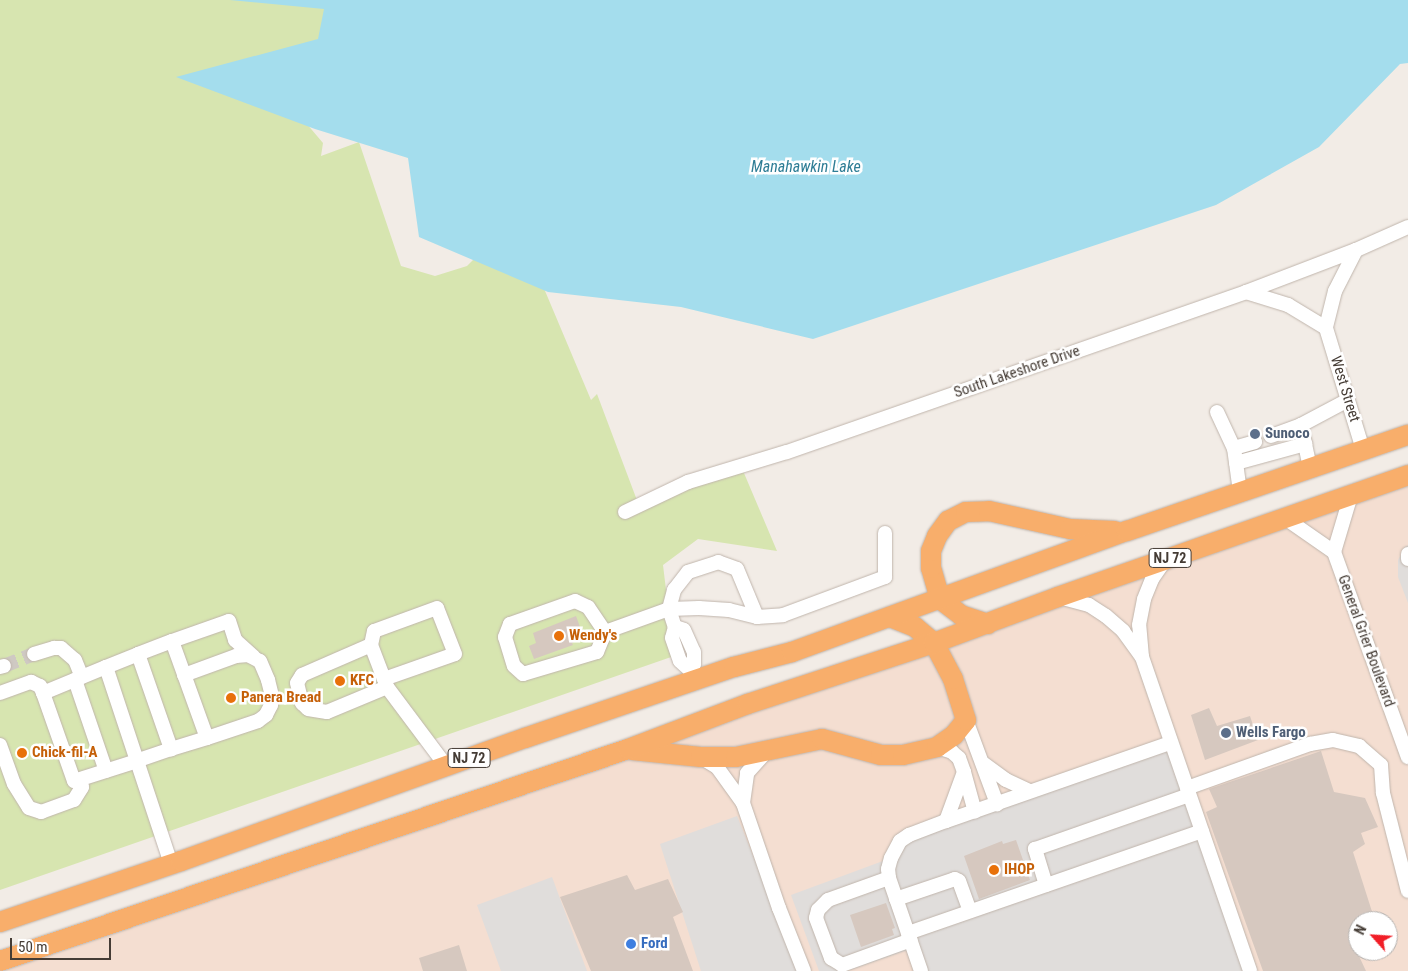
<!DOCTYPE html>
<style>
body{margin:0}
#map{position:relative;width:1408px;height:971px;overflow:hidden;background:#f2ece6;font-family:"Roboto Condensed",sans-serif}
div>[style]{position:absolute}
.commercial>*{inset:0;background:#f4ded1}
.green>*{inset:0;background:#d7e5b0}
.parking>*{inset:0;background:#e0dddb}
.water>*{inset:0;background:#a4dded}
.building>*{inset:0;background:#d6c8bf}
.minor-tunnel>*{height:14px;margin-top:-7px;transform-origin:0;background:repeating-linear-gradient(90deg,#cfc9c3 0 14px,transparent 0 21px)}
.roads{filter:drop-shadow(0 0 1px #c0b5ac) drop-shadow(0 0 1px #c0b5ac)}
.minor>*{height:14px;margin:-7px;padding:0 7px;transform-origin:7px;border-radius:7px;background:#fff}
.highway>*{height:20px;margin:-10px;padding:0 10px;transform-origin:10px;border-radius:10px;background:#f8ae6b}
.dots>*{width:14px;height:14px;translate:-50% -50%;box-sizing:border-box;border:2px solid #fff;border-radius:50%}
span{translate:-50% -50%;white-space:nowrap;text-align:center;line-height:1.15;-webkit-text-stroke:5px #fff;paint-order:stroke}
.shield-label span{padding:1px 4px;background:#fff;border:1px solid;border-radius:4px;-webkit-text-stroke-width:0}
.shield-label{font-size:14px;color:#453c35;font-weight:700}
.street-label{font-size:15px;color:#453c35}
.service-label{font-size:15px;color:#4e5e75;font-weight:700}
.left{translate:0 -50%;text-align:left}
.food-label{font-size:15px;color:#c56008;font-weight:700}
.shop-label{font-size:15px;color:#366cbe;font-weight:700}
.water-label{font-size:16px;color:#2e7d95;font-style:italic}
.north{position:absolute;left:1348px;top:911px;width:50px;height:50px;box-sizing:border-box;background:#fff;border:1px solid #b5b1ae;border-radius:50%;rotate:296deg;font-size:14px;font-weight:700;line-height:20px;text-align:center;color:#453c35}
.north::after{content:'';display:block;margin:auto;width:18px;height:22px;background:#f11e27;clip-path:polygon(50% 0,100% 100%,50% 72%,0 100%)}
.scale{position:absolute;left:10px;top:938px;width:101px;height:22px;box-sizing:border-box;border:2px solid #453c35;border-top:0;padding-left:6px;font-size:15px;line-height:18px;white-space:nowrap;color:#453c35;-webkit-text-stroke:4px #fff;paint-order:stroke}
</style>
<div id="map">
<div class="commercial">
<div style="clip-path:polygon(evenodd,1408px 476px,1408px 971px,0 971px,0 961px,1408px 476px,1358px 921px,1388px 921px,1388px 951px,1358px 951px,1358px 921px)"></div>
</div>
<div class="green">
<div style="clip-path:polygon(0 0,333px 0,295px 110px,323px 143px,321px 156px,359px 142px,401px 266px,435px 276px,467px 266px,475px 258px,540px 279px,591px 400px,597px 394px,638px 503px,741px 466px,777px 551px,698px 539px,663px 565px,674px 656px,0 890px)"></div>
</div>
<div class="parking">
<div style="clip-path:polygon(1408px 545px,1408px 603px,1398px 577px,1398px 560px,1405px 547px)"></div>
<div style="clip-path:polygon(1170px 743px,1250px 971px,916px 971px,908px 950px,847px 971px,819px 971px,791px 895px,891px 858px,895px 847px)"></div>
<div style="clip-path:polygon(737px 816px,800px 971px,701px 971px,660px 844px)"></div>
<div style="clip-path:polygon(552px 877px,587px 971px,501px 971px,477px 905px)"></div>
</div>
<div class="water">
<div style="clip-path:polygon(230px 0,1408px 0,1408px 63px,1400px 64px,1319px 147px,1216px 205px,813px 339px,681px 307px,548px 292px,419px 237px,408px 158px,315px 129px,176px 77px,318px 39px,324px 9px)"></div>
</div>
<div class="building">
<div style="clip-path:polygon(576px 616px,584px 638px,572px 643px,573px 645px,534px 659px,529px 646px,536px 643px,533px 633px)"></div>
<div style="clip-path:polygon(1209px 708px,1217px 726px,1250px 716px,1258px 740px,1205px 760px,1191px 715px)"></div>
<div style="clip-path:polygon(1321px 751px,1334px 792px,1365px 798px,1378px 827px,1361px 833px,1365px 844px,1353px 852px,1375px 921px,1358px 921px,1358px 934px,1350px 937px,1366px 971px,1263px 971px,1206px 812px,1217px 807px,1209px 789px)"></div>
<div style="clip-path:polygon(1016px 840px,1030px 880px,979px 899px,964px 856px,1002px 841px,1003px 844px)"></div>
<div style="clip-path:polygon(627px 875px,635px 890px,668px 879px,683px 912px,673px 917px,693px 971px,591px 971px,560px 897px)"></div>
<div style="clip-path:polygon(886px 903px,895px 928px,892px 929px,894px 935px,861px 947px,850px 915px)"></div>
<div style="clip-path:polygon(459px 945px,467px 971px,423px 971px,419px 958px)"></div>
</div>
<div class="minor-tunnel">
<div style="left:4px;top:666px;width:32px;rotate:-22deg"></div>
</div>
<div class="roads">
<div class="minor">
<div style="left:1356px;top:250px;width:46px;rotate:117.1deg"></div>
<div style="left:1335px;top:291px;width:38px;rotate:104deg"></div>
<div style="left:1326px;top:328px;width:127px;rotate:73.1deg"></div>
<div style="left:1246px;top:292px;width:44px;rotate:17.2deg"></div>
<div style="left:1288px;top:305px;width:44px;rotate:31.2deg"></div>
<div style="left:1217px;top:412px;width:40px;rotate:65deg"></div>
<div style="left:1234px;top:448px;width:44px;rotate:82.2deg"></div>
<div style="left:1271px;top:436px;width:32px;rotate:-20deg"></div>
<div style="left:1234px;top:448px;width:22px;rotate:-16deg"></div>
<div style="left:1236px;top:463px;width:72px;rotate:-15.4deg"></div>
<div style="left:1310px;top:468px;width:44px;rotate:-101.8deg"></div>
<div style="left:1301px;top:425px;width:53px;rotate:-28deg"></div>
<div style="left:1351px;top:495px;width:59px;rotate:106.6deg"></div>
<div style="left:1334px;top:552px;width:218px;rotate:70.2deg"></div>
<div style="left:625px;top:512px;width:70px;rotate:-25.5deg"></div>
<div style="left:688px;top:482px;width:103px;rotate:-16.9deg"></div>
<div style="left:787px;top:452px;width:486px;rotate:-19.2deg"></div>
<div style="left:1246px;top:292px;width:118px;rotate:-20.9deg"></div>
<div style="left:1356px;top:250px;width:57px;rotate:-23.9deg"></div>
<div style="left:1285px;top:518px;width:60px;rotate:34.8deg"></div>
<div style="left:1408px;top:554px;width:5px;rotate:90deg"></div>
<div style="left:718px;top:562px;width:20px;rotate:20deg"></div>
<div style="left:737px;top:569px;width:52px;rotate:67.4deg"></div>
<div style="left:757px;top:617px;width:29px;rotate:-166deg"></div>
<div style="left:729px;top:610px;width:30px;rotate:-176deg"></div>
<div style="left:699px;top:608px;width:30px;rotate:178deg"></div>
<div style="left:669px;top:609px;width:20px;rotate:-75deg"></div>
<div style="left:674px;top:590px;width:23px;rotate:-52deg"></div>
<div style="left:688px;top:572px;width:32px;rotate:-18deg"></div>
<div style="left:1059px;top:597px;width:31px;rotate:15deg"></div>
<div style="left:1089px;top:605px;width:20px;rotate:33deg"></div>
<div style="left:1106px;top:616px;width:23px;rotate:41deg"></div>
<div style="left:1123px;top:631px;width:32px;rotate:54deg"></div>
<div style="left:1142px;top:657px;width:32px;rotate:-95deg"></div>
<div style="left:1139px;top:625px;width:26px;rotate:-79deg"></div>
<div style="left:1144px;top:599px;width:22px;rotate:-68deg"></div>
<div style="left:1152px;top:579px;width:24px;rotate:-55deg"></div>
<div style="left:757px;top:617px;width:26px;rotate:-4deg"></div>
<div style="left:783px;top:615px;width:109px;rotate:-20.4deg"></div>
<div style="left:885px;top:577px;width:44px;rotate:-90deg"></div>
<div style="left:675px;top:627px;width:9px;rotate:18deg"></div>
<div style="left:684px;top:630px;width:24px;rotate:66deg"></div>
<div style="left:694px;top:652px;width:12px;rotate:90deg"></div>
<div style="left:694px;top:664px;width:7px;rotate:124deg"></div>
<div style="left:605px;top:632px;width:30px;rotate:-124deg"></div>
<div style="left:588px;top:607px;width:14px;rotate:-155deg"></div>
<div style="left:575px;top:601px;width:69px;rotate:160.5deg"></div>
<div style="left:510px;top:624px;width:14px;rotate:111deg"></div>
<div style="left:505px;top:637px;width:30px;rotate:73deg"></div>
<div style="left:514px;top:666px;width:12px;rotate:42deg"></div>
<div style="left:523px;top:674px;width:77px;rotate:-16.6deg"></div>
<div style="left:597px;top:652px;width:22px;rotate:-68deg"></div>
<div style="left:605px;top:632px;width:68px;rotate:-19.8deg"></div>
<div style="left:669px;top:609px;width:19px;rotate:72deg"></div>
<div style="left:675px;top:627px;width:11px;rotate:105deg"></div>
<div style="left:672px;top:638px;width:24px;rotate:71deg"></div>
<div style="left:680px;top:661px;width:13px;rotate:42deg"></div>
<div style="left:690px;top:670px;width:12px;rotate:70deg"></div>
<div style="left:172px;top:641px;width:60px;rotate:-19.3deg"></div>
<div style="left:229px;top:621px;width:20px;rotate:72deg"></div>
<div style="left:235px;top:640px;width:25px;rotate:42deg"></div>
<div style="left:371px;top:645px;width:75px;rotate:156.5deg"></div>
<div style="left:302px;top:675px;width:9px;rotate:122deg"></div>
<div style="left:297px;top:683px;width:21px;rotate:76deg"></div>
<div style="left:302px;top:703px;width:8px;rotate:45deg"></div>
<div style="left:308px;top:709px;width:19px;rotate:9deg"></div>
<div style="left:327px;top:712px;width:65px;rotate:-22.6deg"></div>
<div style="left:34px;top:654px;width:21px;rotate:-17deg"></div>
<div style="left:54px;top:648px;width:7px"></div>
<div style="left:61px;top:648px;width:18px;rotate:41deg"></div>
<div style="left:75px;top:660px;width:18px;rotate:68deg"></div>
<div style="left:138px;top:654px;width:36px;rotate:-21deg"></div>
<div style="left:172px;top:641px;width:103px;rotate:70.2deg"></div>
<div style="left:207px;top:738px;width:38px;rotate:163deg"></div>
<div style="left:1142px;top:657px;width:332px;rotate:71deg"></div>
<div style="left:0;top:667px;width:4px;rotate:-14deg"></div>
<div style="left:106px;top:667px;width:35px;rotate:-22deg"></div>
<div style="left:138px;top:654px;width:101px;rotate:70.8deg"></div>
<div style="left:171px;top:749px;width:36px;rotate:161deg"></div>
<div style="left:137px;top:761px;width:66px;rotate:162.4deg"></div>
<div style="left:74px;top:781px;width:93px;rotate:-109.4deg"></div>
<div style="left:43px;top:693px;width:68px;rotate:-22.4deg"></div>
<div style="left:106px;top:667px;width:99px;rotate:71.7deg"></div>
<div style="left:137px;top:761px;width:108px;rotate:71.7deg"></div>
<div style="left:184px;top:675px;width:55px;rotate:-20.1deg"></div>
<div style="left:236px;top:656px;width:12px;rotate:-5deg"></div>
<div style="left:248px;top:655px;width:13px;rotate:27deg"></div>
<div style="left:260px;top:661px;width:21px;rotate:67deg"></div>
<div style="left:268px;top:680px;width:16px;rotate:76deg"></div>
<div style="left:272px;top:696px;width:9px;rotate:96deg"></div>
<div style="left:271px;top:705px;width:11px;rotate:117deg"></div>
<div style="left:266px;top:715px;width:10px;rotate:143deg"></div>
<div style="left:258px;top:721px;width:54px;rotate:161.6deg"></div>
<div style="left:384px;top:679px;width:75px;rotate:-19.4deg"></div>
<div style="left:455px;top:654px;width:49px;rotate:-111.4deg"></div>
<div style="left:437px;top:608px;width:67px;rotate:159.9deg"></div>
<div style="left:374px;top:631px;width:14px;rotate:102deg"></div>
<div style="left:371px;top:645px;width:45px;rotate:69.1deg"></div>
<div style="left:387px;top:687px;width:99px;rotate:53.2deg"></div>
<div style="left:75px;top:680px;width:96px;rotate:71.2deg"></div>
<div style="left:0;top:693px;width:33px;rotate:-20deg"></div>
<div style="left:31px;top:682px;width:10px;rotate:24deg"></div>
<div style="left:40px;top:686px;width:8px;rotate:67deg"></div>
<div style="left:966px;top:720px;width:90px;rotate:69.7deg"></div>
<div style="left:0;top:745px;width:41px;rotate:70.3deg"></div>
<div style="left:14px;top:784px;width:28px;rotate:58deg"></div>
<div style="left:29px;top:808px;width:13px;rotate:18deg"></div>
<div style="left:41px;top:812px;width:35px;rotate:-20deg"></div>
<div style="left:74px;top:800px;width:15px;rotate:-58deg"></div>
<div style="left:82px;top:787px;width:7px;rotate:-106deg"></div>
<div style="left:937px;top:747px;width:16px;rotate:18deg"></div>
<div style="left:952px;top:752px;width:9px;rotate:41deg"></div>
<div style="left:959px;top:758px;width:15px;rotate:70deg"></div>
<div style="left:964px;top:772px;width:52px;rotate:110.2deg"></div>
<div style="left:702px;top:758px;width:17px;rotate:31deg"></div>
<div style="left:717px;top:767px;width:44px;rotate:54.2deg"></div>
<div style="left:743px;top:803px;width:111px;rotate:71.1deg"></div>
<div style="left:779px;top:908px;width:68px;rotate:68.4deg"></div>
<div style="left:984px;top:764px;width:27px;rotate:36deg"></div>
<div style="left:1006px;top:780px;width:26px;rotate:25deg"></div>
<div style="left:964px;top:772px;width:41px;rotate:74.6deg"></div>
<div style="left:1187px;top:788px;width:131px;rotate:-19.7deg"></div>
<div style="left:1310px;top:744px;width:23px;rotate:-10deg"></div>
<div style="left:1333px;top:740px;width:27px;rotate:13deg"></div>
<div style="left:1359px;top:746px;width:29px;rotate:41deg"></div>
<div style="left:1381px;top:765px;width:28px;rotate:86deg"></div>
<div style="left:1383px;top:793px;width:101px;rotate:75.7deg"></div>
<div style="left:743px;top:803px;width:30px;rotate:-82deg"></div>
<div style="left:747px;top:773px;width:31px;rotate:-48deg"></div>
<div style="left:889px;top:878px;width:65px;rotate:160.2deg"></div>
<div style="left:828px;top:900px;width:14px;rotate:135deg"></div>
<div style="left:818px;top:910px;width:8px;rotate:104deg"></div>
<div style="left:816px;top:918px;width:43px;rotate:69.4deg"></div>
<div style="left:831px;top:958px;width:13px;rotate:32deg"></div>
<div style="left:842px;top:965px;width:73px;rotate:-19.9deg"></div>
<div style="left:1046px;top:885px;width:38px;rotate:-107deg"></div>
<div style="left:1035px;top:849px;width:163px;rotate:-19.3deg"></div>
<div style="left:896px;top:899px;width:62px;rotate:-18.7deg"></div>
<div style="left:955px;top:879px;width:4px;rotate:27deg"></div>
<div style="left:959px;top:881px;width:32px;rotate:70deg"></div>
<div style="left:908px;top:933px;width:311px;rotate:-19.1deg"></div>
<div style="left:921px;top:971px;width:98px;rotate:-109deg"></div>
<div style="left:889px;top:878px;width:9px;rotate:-96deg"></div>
<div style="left:888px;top:869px;width:11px;rotate:-75deg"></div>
<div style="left:891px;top:858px;width:19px;rotate:-62deg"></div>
<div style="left:900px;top:841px;width:11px;rotate:-34deg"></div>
<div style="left:909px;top:835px;width:40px;rotate:-21deg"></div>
<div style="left:946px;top:821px;width:237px;rotate:-19.2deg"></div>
</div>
<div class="highway">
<div style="left:988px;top:624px;width:28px;rotate:-162deg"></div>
<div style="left:961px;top:615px;width:26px;rotate:-143deg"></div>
<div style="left:940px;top:599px;width:32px;rotate:-106deg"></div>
<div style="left:931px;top:568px;width:17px;rotate:-90deg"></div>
<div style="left:931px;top:551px;width:16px;rotate:-68deg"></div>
<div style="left:937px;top:536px;width:19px;rotate:-54deg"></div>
<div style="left:948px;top:521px;width:20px;rotate:-27deg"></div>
<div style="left:966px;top:512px;width:23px;rotate:-2deg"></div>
<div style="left:989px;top:511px;width:83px;rotate:12.5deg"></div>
<div style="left:1070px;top:529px;width:45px;rotate:2.5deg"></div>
<div style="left:632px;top:750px;width:69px;rotate:5.8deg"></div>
<div style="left:701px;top:757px;width:35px"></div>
<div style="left:736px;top:757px;width:88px;rotate:-11.8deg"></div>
<div style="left:822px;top:739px;width:61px;rotate:15.2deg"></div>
<div style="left:881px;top:755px;width:22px"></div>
<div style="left:903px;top:755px;width:35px;rotate:-13deg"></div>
<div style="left:937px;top:747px;width:21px;rotate:-35deg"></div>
<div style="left:954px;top:735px;width:19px;rotate:-51deg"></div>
<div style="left:966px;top:720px;width:43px;rotate:-107.6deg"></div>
<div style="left:953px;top:679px;width:41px;rotate:-117.8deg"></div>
<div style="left:934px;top:643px;width:25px;rotate:-140deg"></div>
<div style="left:915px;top:627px;width:27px;rotate:-158deg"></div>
<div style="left:0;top:922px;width:191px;rotate:-18.6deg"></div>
<div style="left:181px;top:861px;width:365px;rotate:-19.7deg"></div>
<div style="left:525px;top:738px;width:221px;rotate:-18.8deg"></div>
<div style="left:734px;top:667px;width:60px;rotate:-14.5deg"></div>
<div style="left:792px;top:652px;width:356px;rotate:-19.9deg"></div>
<div style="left:1127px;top:531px;width:297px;rotate:-18.9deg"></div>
<div style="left:0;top:961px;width:663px;rotate:-18.65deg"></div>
<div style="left:628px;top:749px;width:128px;rotate:-20.6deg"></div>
<div style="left:748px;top:704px;width:196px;rotate:-18.2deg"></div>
<div style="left:934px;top:643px;width:132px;rotate:-20.4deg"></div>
<div style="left:1058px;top:597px;width:371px;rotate:-19.2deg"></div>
</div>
</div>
<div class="dots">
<div style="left:1255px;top:434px;background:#5c6f8a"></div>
<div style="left:559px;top:636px;background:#e8710a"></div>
<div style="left:340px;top:681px;background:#e8710a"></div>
<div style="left:231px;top:698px;background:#e8710a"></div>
<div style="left:1226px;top:733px;background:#5c6f8a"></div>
<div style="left:22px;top:753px;background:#e8710a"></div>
<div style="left:994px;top:870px;background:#e8710a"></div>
<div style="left:631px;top:944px;background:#3f7fe0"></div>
</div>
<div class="shield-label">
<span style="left:1170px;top:558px">NJ 72</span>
<span style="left:469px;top:758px">NJ 72</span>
</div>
<div class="street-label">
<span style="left:1017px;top:372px;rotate:-19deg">South Lakeshore Drive</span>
<span style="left:1345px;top:389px;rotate:73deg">West Street</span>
<span style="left:1366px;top:641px;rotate:70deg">General Grier Boulevard</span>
</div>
<div class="service-label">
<span class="left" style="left:1265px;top:434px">Sunoco</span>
<span class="left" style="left:1236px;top:733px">Wells Fargo</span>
</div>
<div class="food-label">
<span class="left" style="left:569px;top:636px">Wendy's</span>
<span class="left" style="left:350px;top:681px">KFC</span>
<span class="left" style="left:241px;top:698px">Panera Bread</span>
<span class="left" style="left:32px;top:753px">Chick-fil-A</span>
<span class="left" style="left:1004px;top:870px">IHOP</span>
</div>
<div class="shop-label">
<span class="left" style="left:641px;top:944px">Ford</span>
</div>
<div class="water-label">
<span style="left:806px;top:167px">Manahawkin Lake</span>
</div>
<div class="north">N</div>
<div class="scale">50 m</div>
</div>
